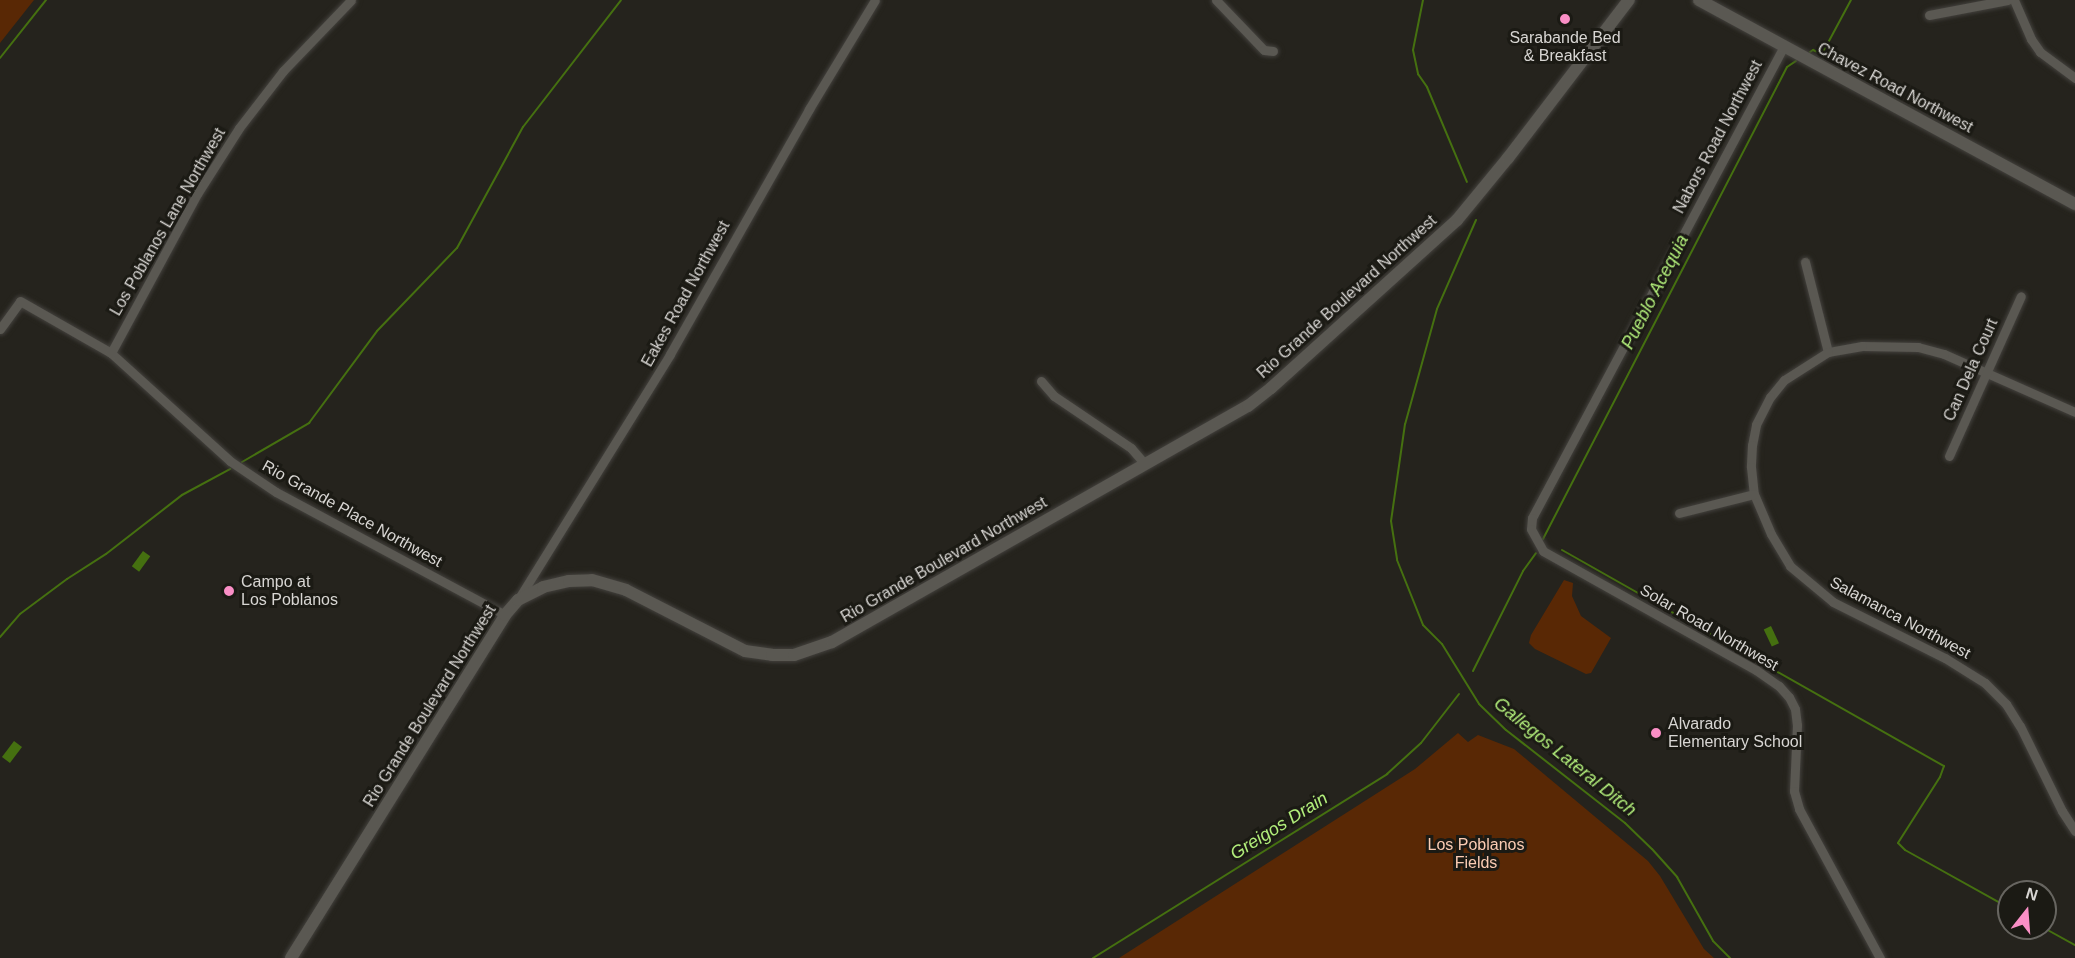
<!DOCTYPE html>
<style>
body{margin:0}
#map{position:relative;width:2075px;height:958px;overflow:hidden;background:#25231d;font-family:Helvetica,sans-serif}
div>[style]{position:absolute}
.green>*{inset:0;background:#592805}
.water>*{inset:0;background:#457010;transform-origin:0 0}
.stream>*{height:2px;margin:-1px;padding:0 1px;transform-origin:1px;border-radius:1px;background:#457010}
.roads{filter:drop-shadow(0 0 2px #43413d) drop-shadow(0 0 2px #43413d)}
.minor>*{height:9px;margin:-4.5px;padding:0 4.5px;transform-origin:4.5px;border-radius:4.5px;background:#5a5852}
.tertiary>*{height:12px;margin:-6px;padding:0 6px;transform-origin:6px;border-radius:6px;background:#5a5852}
.dots>*{width:16px;height:16px;translate:-50% -50%;box-sizing:border-box;border:3px solid #1b1a14;border-radius:50%}
span{translate:-50% -50%;white-space:nowrap;text-align:center;line-height:1.15;-webkit-text-stroke:6px #1b1a14;paint-order:stroke}
.poi-label{font-size:16px;color:#d8d6d3}
.left{translate:0 -50%;text-align:left}
.street-label{font-size:16px;color:#d8d6d3}
.park-label{font-size:16px;color:#fbccb3}
.water-label{font-size:18px;color:#b2ee7b;font-style:italic}
.north{position:absolute;left:1997px;top:880px;width:60px;height:60px;box-sizing:border-box;background:#1b1a14;border:2px solid #676560;border-radius:50%;rotate:17deg;font-size:16px;font-weight:700;line-height:24px;text-align:center;color:#d8d6d3}
.north::after{content:'';display:block;margin:auto;width:21px;height:27px;background:#fa8fc6;clip-path:polygon(50% 0,100% 100%,50% 72%,0 100%)}
</style>
<div id="map">
<div class="green">
<div style="clip-path:polygon(0 0,34px 0,0 43px)"></div>
<div style="clip-path:polygon(1564px 580px,1573px 583px,1572px 596px,1581px 616px,1611px 638px,1591px 673px,1586px 674px,1535px 649px,1529px 643px,1531px 635px)"></div>
<div style="clip-path:polygon(1458px 733px,1468px 742px,1478px 735px,1514px 749px,1648px 861px,1660px 876px,1704px 949px,1714px 958px,1119px 958px,1415px 769px)"></div>
</div>
<div class="water">
<div style="left:143px;top:551px;width:9px;height:19px;rotate:36deg"></div>
<div style="left:1771px;top:626px;width:19px;height:8px;rotate:65deg"></div>
<div style="left:14px;top:741px;width:10px;height:20px;rotate:37deg"></div>
</div>
<div class="stream">
<div style="left:1423px;top:0;width:51px;rotate:101.3deg"></div>
<div style="left:1413px;top:50px;width:25px;rotate:78deg"></div>
<div style="left:1418px;top:74px;width:16px;rotate:55deg"></div>
<div style="left:1427px;top:87px;width:103px;rotate:67.2deg"></div>
<div style="left:1810px;top:52px;width:4px;rotate:-34deg"></div>
<div style="left:1813px;top:50px;width:10px;rotate:24deg"></div>
<div style="left:1822px;top:54px;width:61px;rotate:-61.8deg"></div>
<div style="left:0;top:58px;width:74px;rotate:-51.6deg"></div>
<div style="left:1476px;top:220px;width:97px;rotate:113.7deg"></div>
<div style="left:1437px;top:309px;width:119px;rotate:105.5deg"></div>
<div style="left:1405px;top:424px;width:98px;rotate:98.2deg"></div>
<div style="left:1391px;top:521px;width:39px;rotate:81deg"></div>
<div style="left:1397px;top:560px;width:70px;rotate:68.2deg"></div>
<div style="left:1423px;top:625px;width:27px;rotate:45deg"></div>
<div style="left:1442px;top:644px;width:70px;rotate:58.3deg"></div>
<div style="left:1479px;top:704px;width:37px;rotate:44deg"></div>
<div style="left:1506px;top:730px;width:151px;rotate:38deg"></div>
<div style="left:1625px;top:823px;width:37px;rotate:44deg"></div>
<div style="left:1652px;top:849px;width:38px;rotate:48deg"></div>
<div style="left:1677px;top:877px;width:73px;rotate:60.6deg"></div>
<div style="left:1713px;top:941px;width:24px;rotate:45deg"></div>
<div style="left:242px;top:462px;width:78px;rotate:-30.2deg"></div>
<div style="left:309px;top:423px;width:114px;rotate:-53.5deg"></div>
<div style="left:377px;top:331px;width:115px;rotate:-46.1deg"></div>
<div style="left:457px;top:248px;width:138px;rotate:-61.4deg"></div>
<div style="left:523px;top:127px;width:160px;rotate:-52.3deg"></div>
<div style="left:1543px;top:539px;width:531px;rotate:-62.66deg"></div>
<div style="left:1787px;top:67px;width:11px;rotate:-34deg"></div>
<div style="left:1562px;top:550px;width:439px;rotate:29.5deg"></div>
<div style="left:1944px;top:766px;width:12px;rotate:110deg"></div>
<div style="left:1940px;top:777px;width:78px;rotate:122.5deg"></div>
<div style="left:1898px;top:843px;width:10px;rotate:45deg"></div>
<div style="left:1905px;top:850px;width:119px;rotate:29.1deg"></div>
<div style="left:0;top:637px;width:30px;rotate:-49deg"></div>
<div style="left:20px;top:614px;width:59px;rotate:-36.7deg"></div>
<div style="left:67px;top:579px;width:46px;rotate:-32.7deg"></div>
<div style="left:106px;top:554px;width:96px;rotate:-37.8deg"></div>
<div style="left:182px;top:495px;width:55px;rotate:-28.4deg"></div>
<div style="left:1473px;top:671px;width:112px;rotate:-63.4deg"></div>
<div style="left:1523px;top:571px;width:22px;rotate:-54deg"></div>
<div style="left:2044px;top:928px;width:35px;rotate:29deg"></div>
<div style="left:1093px;top:958px;width:347px;rotate:-32deg"></div>
<div style="left:1387px;top:774px;width:46px;rotate:-42.4deg"></div>
<div style="left:1421px;top:743px;width:62px;rotate:-52.2deg"></div>
</div>
<div class="roads">
<div class="minor">
<div style="left:1216px;top:0;width:69px;rotate:46.2deg"></div>
<div style="left:1264px;top:50px;width:9px;rotate:6deg"></div>
<div style="left:2014px;top:0;width:43px;rotate:66.4deg"></div>
<div style="left:2031px;top:39px;width:16px;rotate:55deg"></div>
<div style="left:2040px;top:52px;width:44px;rotate:36.6deg"></div>
<div style="left:1929px;top:15px;width:80px;rotate:-10.8deg"></div>
<div style="left:1784px;top:46px;width:535px;rotate:118.1deg"></div>
<div style="left:1532px;top:518px;width:11px;rotate:95deg"></div>
<div style="left:1531px;top:529px;width:25px;rotate:61deg"></div>
<div style="left:1543px;top:551px;width:244px;rotate:29.2deg"></div>
<div style="left:1756px;top:670px;width:28px;rotate:35deg"></div>
<div style="left:1779px;top:686px;width:15px;rotate:48deg"></div>
<div style="left:1789px;top:697px;width:13px;rotate:63deg"></div>
<div style="left:1795px;top:709px;width:16px;rotate:83deg"></div>
<div style="left:1797px;top:725px;width:66px;rotate:92.6deg"></div>
<div style="left:1794px;top:791px;width:19px;rotate:74deg"></div>
<div style="left:1799px;top:809px;width:170px;rotate:61.5deg"></div>
<div style="left:1805px;top:262px;width:93px;rotate:75.7deg"></div>
<div style="left:0;top:329px;width:34px;rotate:-54deg"></div>
<div style="left:20px;top:301px;width:105px;rotate:29.7deg"></div>
<div style="left:111px;top:353px;width:161px;rotate:42.2deg"></div>
<div style="left:230px;top:461px;width:55px;rotate:34deg"></div>
<div style="left:276px;top:492px;width:260px;rotate:28.2deg"></div>
<div style="left:111px;top:353px;width:181px;rotate:-61.6deg"></div>
<div style="left:197px;top:194px;width:78px;rotate:-57.5deg"></div>
<div style="left:239px;top:128px;width:72px;rotate:-52.3deg"></div>
<div style="left:283px;top:71px;width:98px;rotate:-46.2deg"></div>
<div style="left:1041px;top:381px;width:20px;rotate:49deg"></div>
<div style="left:1054px;top:396px;width:93px;rotate:34deg"></div>
<div style="left:1131px;top:448px;width:21px;rotate:49deg"></div>
<div style="left:2075px;top:412px;width:143px;rotate:-156.1deg"></div>
<div style="left:1944px;top:354px;width:27px;rotate:-165deg"></div>
<div style="left:1918px;top:347px;width:56px;rotate:-179deg"></div>
<div style="left:1862px;top:346px;width:35px;rotate:170deg"></div>
<div style="left:1828px;top:352px;width:52px;rotate:147.5deg"></div>
<div style="left:1784px;top:380px;width:22px;rotate:129deg"></div>
<div style="left:1770px;top:397px;width:31px;rotate:117deg"></div>
<div style="left:1756px;top:425px;width:20px;rotate:101deg"></div>
<div style="left:1752px;top:445px;width:22px;rotate:93deg"></div>
<div style="left:1751px;top:467px;width:27px;rotate:84deg"></div>
<div style="left:1754px;top:494px;width:43px;rotate:67deg"></div>
<div style="left:1771px;top:534px;width:37px;rotate:59deg"></div>
<div style="left:1790px;top:566px;width:56px;rotate:39.9deg"></div>
<div style="left:1833px;top:602px;width:125px;rotate:26.6deg"></div>
<div style="left:1945px;top:658px;width:47px;rotate:32deg"></div>
<div style="left:1985px;top:683px;width:30px;rotate:45deg"></div>
<div style="left:2006px;top:704px;width:26px;rotate:58deg"></div>
<div style="left:2020px;top:726px;width:95px;rotate:63.7deg"></div>
<div style="left:2062px;top:811px;width:24px;rotate:57deg"></div>
<div style="left:1949px;top:456px;width:175px;rotate:-65.8deg"></div>
<div style="left:1679px;top:513px;width:77px;rotate:-14.2deg"></div>
<div style="left:519px;top:598px;width:287px;rotate:-58.2deg"></div>
<div style="left:670px;top:354px;width:282px;rotate:-60.4deg"></div>
<div style="left:809px;top:109px;width:127px;rotate:-58.8deg"></div>
</div>
<div class="tertiary">
<div style="left:1699px;top:0;width:428px;rotate:28.5deg"></div>
<div style="left:291px;top:958px;width:404px;rotate:-58deg"></div>
<div style="left:505px;top:615px;width:20px;rotate:-49deg"></div>
<div style="left:518px;top:600px;width:28px;rotate:-27deg"></div>
<div style="left:543px;top:587px;width:27px;rotate:-13deg"></div>
<div style="left:569px;top:581px;width:23px;rotate:-2deg"></div>
<div style="left:592px;top:580px;width:35px;rotate:16deg"></div>
<div style="left:626px;top:590px;width:134px;rotate:27.1deg"></div>
<div style="left:745px;top:651px;width:27px;rotate:8deg"></div>
<div style="left:772px;top:655px;width:22px"></div>
<div style="left:794px;top:655px;width:40px;rotate:-18.9deg"></div>
<div style="left:832px;top:642px;width:478px;rotate:-29.6deg"></div>
<div style="left:1248px;top:406px;width:29px;rotate:-38deg"></div>
<div style="left:1271px;top:388px;width:251px;rotate:-42.1deg"></div>
<div style="left:1457px;top:220px;width:80px;rotate:-50.6deg"></div>
<div style="left:1508px;top:158px;width:199px;rotate:-52.6deg"></div>
</div>
</div>
<div class="dots">
<div style="left:1565px;top:19px;background:#fa8fc6"></div>
<div style="left:229px;top:591px;background:#fa8fc6"></div>
<div style="left:1656px;top:733px;background:#fa8fc6"></div>
</div>
<div class="poi-label">
<span style="left:1565px;top:47px">Sarabande Bed<br>&amp; Breakfast</span>
<span class="left" style="left:241px;top:591px">Campo at<br>Los Poblanos</span>
<span class="left" style="left:1668px;top:733px">Alvarado<br>Elementary School</span>
</div>
<div class="street-label">
<span style="left:1895px;top:88px;rotate:28deg">Chavez Road Northwest</span>
<span style="left:1718px;top:137px;rotate:-62deg">Nabors Road Northwest</span>
<span style="left:168px;top:222px;rotate:-60deg">Los Poblanos Lane Northwest</span>
<span style="left:686px;top:294px;rotate:-61deg">Eakes Road Northwest</span>
<span style="left:1347px;top:297px;rotate:-42deg">Rio Grande Boulevard Northwest</span>
<span style="left:1971px;top:370px;rotate:-66deg">Can Dela Court</span>
<span style="left:352px;top:514px;rotate:29deg">Rio Grande Place Northwest</span>
<span style="left:944px;top:560px;rotate:-30deg">Rio Grande Boulevard Northwest</span>
<span style="left:1900px;top:618px;rotate:28deg">Salamanca Northwest</span>
<span style="left:1709px;top:628px;rotate:30deg">Solar Road Northwest</span>
<span style="left:430px;top:706px;rotate:-58deg">Rio Grande Boulevard Northwest</span>
</div>
<div class="park-label">
<span style="left:1476px;top:854px">Los Poblanos<br>Fields</span>
</div>
<div class="water-label">
<span style="left:1655px;top:292px;rotate:-63deg">Pueblo Acequia</span>
<span style="left:1565px;top:757px;rotate:39deg">Gallegos Lateral Ditch</span>
<span style="left:1279px;top:826px;rotate:-32deg">Greigos Drain</span>
</div>
<div class="north">N</div>
</div>
